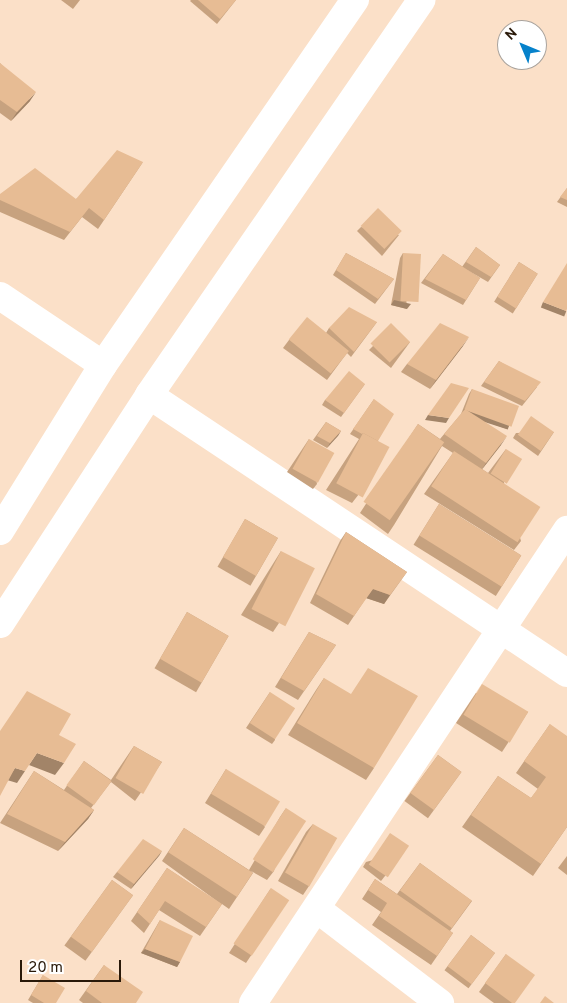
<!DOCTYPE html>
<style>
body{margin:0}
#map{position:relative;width:567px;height:1003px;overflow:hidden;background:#fbe0c8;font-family:Overpass,sans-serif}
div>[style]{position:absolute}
.minor>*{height:28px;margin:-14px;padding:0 14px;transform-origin:14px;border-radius:14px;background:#fff}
.wall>*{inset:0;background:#c7a27f;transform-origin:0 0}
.shaded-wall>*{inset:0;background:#a28468;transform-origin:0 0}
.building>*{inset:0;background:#e7bc94;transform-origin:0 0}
span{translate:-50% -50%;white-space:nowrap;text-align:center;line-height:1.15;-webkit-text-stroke:4px #fff;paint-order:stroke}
.north{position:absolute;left:497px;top:20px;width:50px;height:50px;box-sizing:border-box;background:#fff;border:1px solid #a9a39d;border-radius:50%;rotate:315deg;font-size:14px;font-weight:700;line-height:20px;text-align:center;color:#291909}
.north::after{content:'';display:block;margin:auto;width:18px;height:22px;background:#0682cb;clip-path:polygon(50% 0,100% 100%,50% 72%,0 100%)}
.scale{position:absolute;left:20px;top:960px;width:101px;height:22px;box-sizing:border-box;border:2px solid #291909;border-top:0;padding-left:6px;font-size:15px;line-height:18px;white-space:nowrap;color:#291909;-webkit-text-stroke:4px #fff;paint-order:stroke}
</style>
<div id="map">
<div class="minor">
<div style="left:0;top:296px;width:124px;rotate:33.8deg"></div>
<div style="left:149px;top:395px;width:502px;rotate:33.63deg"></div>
<div style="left:0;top:531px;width:195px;rotate:-58.2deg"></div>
<div style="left:103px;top:365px;width:444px;rotate:-55.4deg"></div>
<div style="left:0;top:624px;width:273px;rotate:-56.9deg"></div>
<div style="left:149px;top:395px;width:480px;rotate:-55.4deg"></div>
<div style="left:317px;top:909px;width:155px;rotate:37.4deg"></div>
<div style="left:253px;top:1003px;width:568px;rotate:-56.42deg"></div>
</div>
<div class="wall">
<div style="clip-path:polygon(61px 0,80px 0,73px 9px)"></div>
<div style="clip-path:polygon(191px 0,236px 0,217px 24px,190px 1px)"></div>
<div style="clip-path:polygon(0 63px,30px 101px,11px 121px,0 113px)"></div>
<div style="clip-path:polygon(143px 162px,98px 229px,82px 217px,64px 240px,0 212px,0 194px,76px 199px)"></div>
<div style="clip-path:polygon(567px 188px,567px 207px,557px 202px)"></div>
<div style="clip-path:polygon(361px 227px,399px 235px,382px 256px,357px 231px)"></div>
<div style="clip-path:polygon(476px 247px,500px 265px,488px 282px,462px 267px)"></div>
<div style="clip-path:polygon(346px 253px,394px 279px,375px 304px,333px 275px)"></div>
<div style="clip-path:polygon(403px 253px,407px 309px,391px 305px,400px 258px)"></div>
<div style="clip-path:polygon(443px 254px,480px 278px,463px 305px,421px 283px)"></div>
<div style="left:519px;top:262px;width:22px;height:47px;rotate:32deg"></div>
<div style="clip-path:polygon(377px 322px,351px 357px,347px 353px,327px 380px,283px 348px,289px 340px,326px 333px,329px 328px)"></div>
<div style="clip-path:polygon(410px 342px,391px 368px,369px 350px,373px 346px)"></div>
<div style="clip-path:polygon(463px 346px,430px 389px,401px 372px,407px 364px)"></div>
<div style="clip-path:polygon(499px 361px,537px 387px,522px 406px,481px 386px)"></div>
<div style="clip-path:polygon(365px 384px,341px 417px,322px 405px,325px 400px)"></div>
<div style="clip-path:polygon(472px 389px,510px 424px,507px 429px,484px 421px,501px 445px,482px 469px,488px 473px,506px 449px,504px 483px,521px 541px,514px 550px,424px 494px,453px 453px,442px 446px,394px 525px,388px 534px,360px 513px,418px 424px,440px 439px,461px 414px,469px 394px)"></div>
<div style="clip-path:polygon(374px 399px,378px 441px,359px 494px,352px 503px,326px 490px,359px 439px,350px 434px)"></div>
<div style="clip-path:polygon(326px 422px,341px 431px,327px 448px,313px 440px)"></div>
<div style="clip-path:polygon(554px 432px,538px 456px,513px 438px,516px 433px)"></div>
<div style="clip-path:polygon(309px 439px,317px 484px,313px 489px,287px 472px)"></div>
<div style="left:439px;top:504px;width:97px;height:48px;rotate:32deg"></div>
<div style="left:245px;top:519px;width:38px;height:55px;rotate:30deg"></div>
<div style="clip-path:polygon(346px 532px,407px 572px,384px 604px,366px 598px,348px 625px,310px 603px,340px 541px)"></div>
<div style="clip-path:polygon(281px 551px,279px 623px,273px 632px,241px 615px)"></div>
<div style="left:187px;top:612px;width:48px;height:65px;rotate:30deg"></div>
<div style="clip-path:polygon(309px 632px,336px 645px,298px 700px,275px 687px)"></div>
<div style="clip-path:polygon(324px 678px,374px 768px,366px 780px,288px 735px,316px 690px)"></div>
<div style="clip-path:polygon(270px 692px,275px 740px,272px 744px,246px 728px)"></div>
<div style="clip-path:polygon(476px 693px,528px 712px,502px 752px,456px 723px)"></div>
<div style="clip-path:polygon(550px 724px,567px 827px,533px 876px,462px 827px,498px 776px,531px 798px,538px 789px,516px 773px)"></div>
<div style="clip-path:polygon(134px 746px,162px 762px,135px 801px,111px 782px,91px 808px,94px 810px,88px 819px,58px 851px,0 823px,34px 771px,64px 790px,84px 761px,111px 780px)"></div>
<div style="left:438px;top:755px;width:29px;height:57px;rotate:36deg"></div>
<div style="clip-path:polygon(226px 769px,265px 827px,259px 836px,205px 803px)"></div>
<div style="clip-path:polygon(286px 808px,274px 871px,267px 880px,251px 871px,253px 873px,229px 909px,222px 904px,200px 936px,159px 910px,144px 933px,131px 921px,167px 868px,221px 904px,162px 861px,184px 828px,249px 870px,280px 817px)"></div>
<div style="clip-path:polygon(313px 824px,309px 886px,303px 895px,278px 881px,306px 832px)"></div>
<div style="clip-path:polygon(162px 851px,131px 889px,113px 877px,117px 872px)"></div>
<div style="clip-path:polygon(405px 851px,381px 881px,363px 867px,366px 862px)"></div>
<div style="clip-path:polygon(567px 856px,567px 875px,558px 868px)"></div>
<div style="clip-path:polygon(420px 863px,472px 901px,450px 931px,453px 933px,431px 965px,372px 925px,381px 912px,362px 899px,375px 879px,397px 894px)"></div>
<div style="left:112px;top:880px;width:26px;height:81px;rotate:36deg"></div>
<div style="clip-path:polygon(271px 888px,252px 954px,246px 963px,229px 953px)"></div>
<div style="clip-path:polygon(160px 920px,180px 962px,177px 967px,141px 953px)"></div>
<div style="left:471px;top:935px;width:30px;height:44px;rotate:37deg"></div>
<div style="clip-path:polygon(506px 954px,515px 1003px,494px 1003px,479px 992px)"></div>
<div style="clip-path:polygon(104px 965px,136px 1003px,83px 1003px,79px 1000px)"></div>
<div style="clip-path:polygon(43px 975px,56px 1003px,33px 1003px,28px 1000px)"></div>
</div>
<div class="shaded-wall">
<div style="clip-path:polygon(36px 92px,30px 101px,11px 121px,17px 112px)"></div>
<div style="clip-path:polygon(394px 300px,411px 304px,407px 309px,391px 305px)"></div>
<div style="left:543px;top:302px;width:25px;height:6px;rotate:21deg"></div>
<div style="clip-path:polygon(469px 337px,463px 346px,430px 389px,436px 380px)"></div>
<div style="left:464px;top:409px;width:48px;height:6px;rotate:18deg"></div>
<div style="clip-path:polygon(428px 415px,449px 418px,446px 423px,425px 420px)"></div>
<div style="clip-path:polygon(341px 431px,338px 436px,327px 448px,330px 443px)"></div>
<div style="clip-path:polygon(507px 436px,501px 445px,480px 472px,486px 463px)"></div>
<div style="clip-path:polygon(373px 589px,390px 595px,384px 604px,366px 598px)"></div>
<div style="clip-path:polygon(37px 753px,64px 763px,55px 775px,29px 765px)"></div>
<div style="clip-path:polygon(15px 768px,25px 771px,17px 783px,7px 780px)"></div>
<div style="clip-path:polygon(94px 810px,88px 819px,58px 851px,65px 842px)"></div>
<div style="clip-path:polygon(162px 851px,159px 856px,131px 889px,134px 884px)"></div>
<div style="clip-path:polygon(145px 949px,180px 962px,177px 967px,141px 953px)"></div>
</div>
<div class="building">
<div style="clip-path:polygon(198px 0,236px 0,220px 19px)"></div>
<div style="clip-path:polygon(0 63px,36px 92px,17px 112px,0 100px)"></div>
<div style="clip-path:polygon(117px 150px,143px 162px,104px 220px,89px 208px,70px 232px,0 200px,0 194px,35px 168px,76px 199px)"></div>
<div style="clip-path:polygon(567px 188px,567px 200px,560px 197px)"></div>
<div style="left:378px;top:208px;width:33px;height:25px;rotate:44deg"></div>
<div style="clip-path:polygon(476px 247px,500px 265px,491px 277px,466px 262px)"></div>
<div style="clip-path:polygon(346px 253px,394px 279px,378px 299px,336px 270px)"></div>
<div style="left:403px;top:253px;width:18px;height:48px;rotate:3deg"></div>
<div style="clip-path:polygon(443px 254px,480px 278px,466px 300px,425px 279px)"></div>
<div style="left:519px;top:262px;width:22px;height:41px;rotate:32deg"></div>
<div style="clip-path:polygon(567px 263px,567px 309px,566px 311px,543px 302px)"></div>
<div style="clip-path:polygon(349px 307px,377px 322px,354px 352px,329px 328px)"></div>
<div style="left:307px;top:317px;width:54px;height:29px;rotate:39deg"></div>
<div style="left:391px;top:323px;width:27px;height:29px;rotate:45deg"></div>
<div style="clip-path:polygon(440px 323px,469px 337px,436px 380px,407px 364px)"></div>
<div style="clip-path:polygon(499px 361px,541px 382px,525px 401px,484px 382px)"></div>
<div style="clip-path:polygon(349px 371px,365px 384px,344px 413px,325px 400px)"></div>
<div style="clip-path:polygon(451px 383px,469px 388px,449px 418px,428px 415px)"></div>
<div style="left:472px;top:389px;width:50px;height:22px;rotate:20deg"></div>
<div style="clip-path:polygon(374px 399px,394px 414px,378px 441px,363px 433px,362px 434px,353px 429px)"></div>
<div style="clip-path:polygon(465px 409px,507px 436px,486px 463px,444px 434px)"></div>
<div style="left:531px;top:416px;width:28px;height:23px;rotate:35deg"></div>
<div style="clip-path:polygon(326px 422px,341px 431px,330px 443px,317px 436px)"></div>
<div style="left:418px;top:424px;width:32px;height:95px;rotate:35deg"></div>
<div style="left:363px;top:433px;width:30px;height:57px;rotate:28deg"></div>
<div style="left:309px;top:439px;width:29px;height:34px;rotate:29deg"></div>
<div style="left:506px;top:449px;width:19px;height:29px;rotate:32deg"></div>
<div style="left:454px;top:451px;width:103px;height:42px;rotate:33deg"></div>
<div style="left:439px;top:504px;width:97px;height:37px;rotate:32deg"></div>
<div style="left:245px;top:519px;width:38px;height:44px;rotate:30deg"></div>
<div style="clip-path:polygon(346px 532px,407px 572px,390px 595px,373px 589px,354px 616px,316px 594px)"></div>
<div style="left:281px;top:551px;width:38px;height:65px;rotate:27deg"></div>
<div style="left:187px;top:612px;width:48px;height:54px;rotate:30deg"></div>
<div style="clip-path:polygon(309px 632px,336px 645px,304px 691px,281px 678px)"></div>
<div style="clip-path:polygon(368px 668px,418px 696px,374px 768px,297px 723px,324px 678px,351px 694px)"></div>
<div style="left:482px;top:684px;width:54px;height:36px;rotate:31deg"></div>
<div style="clip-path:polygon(27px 691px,71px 714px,59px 735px,76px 744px,64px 763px,37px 753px,25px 771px,15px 768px,0 796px,0 731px)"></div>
<div style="left:270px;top:692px;width:30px;height:37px;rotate:33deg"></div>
<div style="clip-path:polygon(550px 724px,567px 736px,567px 827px,541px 864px,471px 815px,498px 776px,531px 798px,546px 777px,524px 761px)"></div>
<div style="left:134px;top:746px;width:32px;height:37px;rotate:30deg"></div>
<div style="left:438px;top:755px;width:29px;height:47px;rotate:36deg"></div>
<div style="left:84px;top:761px;width:34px;height:30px;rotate:36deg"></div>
<div style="left:226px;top:769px;width:63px;height:29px;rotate:31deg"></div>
<div style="clip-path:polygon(34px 771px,94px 810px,65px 842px,7px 814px)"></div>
<div style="left:286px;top:808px;width:24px;height:61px;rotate:33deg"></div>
<div style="left:313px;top:824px;width:28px;height:56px;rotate:30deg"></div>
<div style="left:184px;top:828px;width:82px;height:29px;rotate:33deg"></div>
<div style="left:390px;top:833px;width:23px;height:38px;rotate:34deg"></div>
<div style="clip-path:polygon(143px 839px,162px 851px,134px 884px,117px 872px)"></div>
<div style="left:420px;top:863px;width:64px;height:34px;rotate:36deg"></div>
<div style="clip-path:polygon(167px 868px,222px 904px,206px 927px,165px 901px,150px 924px,137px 912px)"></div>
<div style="clip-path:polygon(375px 879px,453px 933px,437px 956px,379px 916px,387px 903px,368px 890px)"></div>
<div style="left:112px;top:880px;width:26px;height:70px;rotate:36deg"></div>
<div style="left:271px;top:888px;width:22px;height:67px;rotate:34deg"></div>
<div style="clip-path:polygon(160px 920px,193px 936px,180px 962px,145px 949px)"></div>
<div style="left:471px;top:935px;width:30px;height:39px;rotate:37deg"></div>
<div style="clip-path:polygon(506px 954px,535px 975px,515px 1003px,512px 1003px,485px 983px)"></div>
<div style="clip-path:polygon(104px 965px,143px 992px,136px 1003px,102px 1003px,86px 991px)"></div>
<div style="clip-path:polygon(43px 975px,65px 988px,56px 1003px,44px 1003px,31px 995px)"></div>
<div style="clip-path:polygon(545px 996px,554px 1003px,540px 1003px)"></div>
</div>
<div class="north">N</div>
<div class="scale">20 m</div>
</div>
